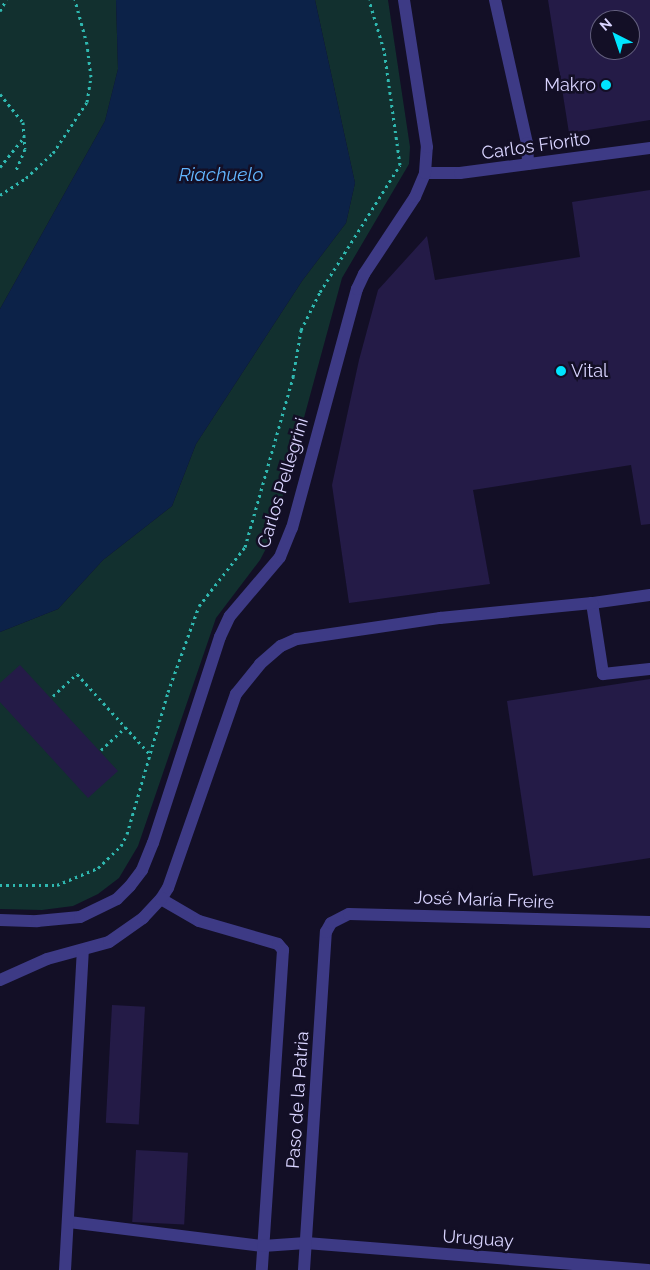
<!DOCTYPE html>
<meta charset="utf-8">
<style>
body{margin:0}
#map{position:relative;width:650px;height:1270px;overflow:hidden;background:#130f26;font-family:Raleway,sans-serif}
div>[style]{position:absolute}
.green>*{inset:0;background:#12302f}
.water>*{inset:0;background:#0c2248}
.building>*{inset:0;background:#241b47;transform-origin:0 0}
.path>*{height:3px;margin-top:-1.5px;transform-origin:0;background:repeating-linear-gradient(90deg,#2fb8b0 0 2.5px,transparent 0 6.5px)}
.minor>*{height:12px;margin:-6px;padding:0 6px;transform-origin:6px;border-radius:6px;background:#3d3a85}
.dots>*{width:14px;height:14px;translate:-50% -50%;box-sizing:border-box;border:2px solid #130f26;border-radius:50%}
span{translate:-50% -50%;white-space:nowrap;text-align:center;line-height:1.15;-webkit-text-stroke:5px #130f26;paint-order:stroke}
.poi-label{font-size:18px;color:#d9d4ff}
.right{translate:-100% -50%;text-align:right}
.left{translate:0 -50%;text-align:left}
.street-label{font-size:18px;color:#d9d4ff}
.water-label{font-size:19px;color:#62b6ff;font-style:italic}
.north{position:absolute;left:590px;top:10px;width:50px;height:50px;box-sizing:border-box;background:#130f26;border:1px solid #625e7d;border-radius:50%;rotate:319deg;font-size:14px;font-weight:700;line-height:20px;text-align:center;color:#d9d4ff}
.north::after{content:'';display:block;margin:auto;width:18px;height:22px;background:#00e5ff;clip-path:polygon(50% 0,100% 100%,50% 72%,0 100%)}
</style>
<div id="map">
<div class="green">
<div style="clip-path:polygon(0 0,116px 0,118px 69px,105px 121px,0 309px)"></div>
<div style="clip-path:polygon(315px 0,388px 0,410px 147px,409px 164px,342px 278px,271px 539px,260px 560px,216px 618px,138px 846px,119px 878px,98px 894px,73px 906px,42px 910px,0 909px,0 632px,58px 609px,103px 560px,172px 506px,196px 444px,302px 281px,346px 223px,355px 183px)"></div>
</div>
<div class="water">
<div style="clip-path:polygon(116px 0,315px 0,355px 183px,346px 223px,302px 281px,196px 444px,172px 506px,103px 560px,58px 609px,0 632px,0 309px,105px 121px,118px 69px)"></div>
</div>
<div class="building">
<div style="clip-path:polygon(evenodd,548px 0,650px 0,650px 120px,569px 133px,548px 0,600px 20px,630px 20px,630px 50px,600px 50px,600px 20px)"></div>
<div style="clip-path:polygon(650px 190px,650px 524px,641px 525px,631px 465px,473px 490px,490px 584px,349px 603px,332px 485px,359px 360px,378px 290px,427px 236px,435px 280px,580px 257px,572px 202px)"></div>
<div style="clip-path:polygon(20px 665px,118px 771px,88px 798px,0 702px,0 683px)"></div>
<div style="clip-path:polygon(650px 679px,650px 858px,533px 876px,507px 701px)"></div>
<div style="left:112px;top:1005px;width:33px;height:118px;rotate:3deg"></div>
<div style="left:136px;top:1150px;width:52px;height:72px;rotate:3deg"></div>
</div>
<div class="path">
<div style="left:0;top:11px;width:13px;rotate:-61deg"></div>
<div style="left:0;top:94px;width:36px;rotate:51deg"></div>
<div style="left:23px;top:122px;width:27px;rotate:86deg"></div>
<div style="left:25px;top:149px;width:23px;rotate:113deg"></div>
<div style="left:0;top:167px;width:36px;rotate:-51deg"></div>
<div style="left:0;top:195px;width:31px;rotate:-33deg"></div>
<div style="left:26px;top:178px;width:37px;rotate:-43deg"></div>
<div style="left:53px;top:153px;width:61px;rotate:-56.3deg"></div>
<div style="left:87px;top:102px;width:25px;rotate:-81deg"></div>
<div style="left:91px;top:77px;width:33px;rotate:-97deg"></div>
<div style="left:87px;top:44px;width:46px;rotate:-105.3deg"></div>
<div style="left:53px;top:696px;width:33px;rotate:-43deg"></div>
<div style="left:77px;top:674px;width:107px;rotate:47.7deg"></div>
<div style="left:101px;top:750px;width:34px;rotate:-43deg"></div>
<div style="left:0;top:885px;width:57px"></div>
<div style="left:57px;top:885px;width:44px;rotate:-22.5deg"></div>
<div style="left:98px;top:868px;width:32px;rotate:-44deg"></div>
<div style="left:121px;top:846px;width:13px;rotate:-63deg"></div>
<div style="left:127px;top:834px;width:148px;rotate:-73.9deg"></div>
<div style="left:168px;top:692px;width:91px;rotate:-70.2deg"></div>
<div style="left:199px;top:606px;width:75px;rotate:-52.1deg"></div>
<div style="left:245px;top:547px;width:177px;rotate:-74.2deg"></div>
<div style="left:293px;top:377px;width:48px;rotate:-80.3deg"></div>
<div style="left:301px;top:330px;width:42px;rotate:-63.4deg"></div>
<div style="left:320px;top:292px;width:150px;rotate:-57.8deg"></div>
<div style="left:400px;top:165px;width:116px;rotate:-97.9deg"></div>
<div style="left:384px;top:50px;width:52px;rotate:-106.7deg"></div>
</div>
<div class="minor">
<div style="left:495px;top:0;width:147px;rotate:77.4deg"></div>
<div style="left:527px;top:143px;width:21px;rotate:87deg"></div>
<div style="left:425px;top:173px;width:35px"></div>
<div style="left:460px;top:173px;width:192px;rotate:-7.5deg"></div>
<div style="left:650px;top:595px;width:59px;rotate:172.1deg"></div>
<div style="left:592px;top:603px;width:72px;rotate:81.2deg"></div>
<div style="left:603px;top:674px;width:47px;rotate:-6.1deg"></div>
<div style="left:161px;top:899px;width:44px;rotate:30.1deg"></div>
<div style="left:199px;top:921px;width:82px;rotate:16.2deg"></div>
<div style="left:278px;top:944px;width:8px;rotate:50deg"></div>
<div style="left:283px;top:950px;width:321px;rotate:93.8deg"></div>
<div style="left:0;top:920px;width:37px;rotate:2deg"></div>
<div style="left:37px;top:921px;width:43px;rotate:-5.3deg"></div>
<div style="left:80px;top:917px;width:41px;rotate:-25.9deg"></div>
<div style="left:117px;top:899px;width:18px;rotate:-45deg"></div>
<div style="left:130px;top:886px;width:20px;rotate:-53deg"></div>
<div style="left:142px;top:870px;width:29px;rotate:-68deg"></div>
<div style="left:153px;top:843px;width:217px;rotate:-72deg"></div>
<div style="left:220px;top:637px;width:23px;rotate:-65deg"></div>
<div style="left:230px;top:616px;width:77px;rotate:-49.7deg"></div>
<div style="left:280px;top:557px;width:31px;rotate:-68deg"></div>
<div style="left:292px;top:528px;width:248px;rotate:-74.8deg"></div>
<div style="left:357px;top:289px;width:17px;rotate:-65deg"></div>
<div style="left:364px;top:274px;width:92px;rotate:-56.5deg"></div>
<div style="left:415px;top:197px;width:26px;rotate:-67deg"></div>
<div style="left:425px;top:173px;width:26px;rotate:-86deg"></div>
<div style="left:427px;top:147px;width:149px;rotate:-98.9deg"></div>
<div style="left:0;top:980px;width:51px;rotate:-24.1deg"></div>
<div style="left:47px;top:959px;width:64px;rotate:-15.3deg"></div>
<div style="left:109px;top:942px;width:42px;rotate:-35.2deg"></div>
<div style="left:143px;top:918px;width:26px;rotate:-47deg"></div>
<div style="left:161px;top:899px;width:13px;rotate:-58deg"></div>
<div style="left:168px;top:888px;width:206px;rotate:-70.7deg"></div>
<div style="left:236px;top:694px;width:38px;rotate:-51deg"></div>
<div style="left:260px;top:664px;width:28px;rotate:-41deg"></div>
<div style="left:281px;top:646px;width:17px;rotate:-24deg"></div>
<div style="left:297px;top:639px;width:145px;rotate:-8.4deg"></div>
<div style="left:440px;top:618px;width:153px;rotate:-5.6deg"></div>
<div style="left:69px;top:1222px;width:195px;rotate:7.1deg"></div>
<div style="left:263px;top:1246px;width:43px;rotate:-4deg"></div>
<div style="left:306px;top:1243px;width:343px;rotate:4.5deg"></div>
<div style="left:65px;top:1270px;width:320px;rotate:-86.8deg"></div>
<div style="left:304px;top:1270px;width:339px;rotate:-86.3deg"></div>
<div style="left:326px;top:932px;width:10px;rotate:-61deg"></div>
<div style="left:331px;top:923px;width:20px;rotate:-27deg"></div>
<div style="left:349px;top:914px;width:301px;rotate:1.5deg"></div>
</div>
<div class="dots">
<div style="left:606px;top:85px;background:#00e5ff"></div>
<div style="left:561px;top:371px;background:#00e5ff"></div>
</div>
<div class="poi-label">
<span class="right" style="left:596px;top:85px">Makro</span>
<span class="left" style="left:571px;top:371px">Vital</span>
</div>
<div class="street-label">
<span style="left:536px;top:146px;rotate:-8deg">Carlos Fiorito</span>
<span style="left:283px;top:483px;rotate:-73deg">Carlos Pellegrini</span>
<span style="left:484px;top:900px;rotate:2deg">José María Freire</span>
<span style="left:298px;top:1100px;rotate:-86deg">Paso de la Patria</span>
<span style="left:478px;top:1239px;rotate:4deg">Uruguay</span>
</div>
<div class="water-label">
<span style="left:221px;top:175px">Riachuelo</span>
</div>
<div class="north">N</div>
</div>
